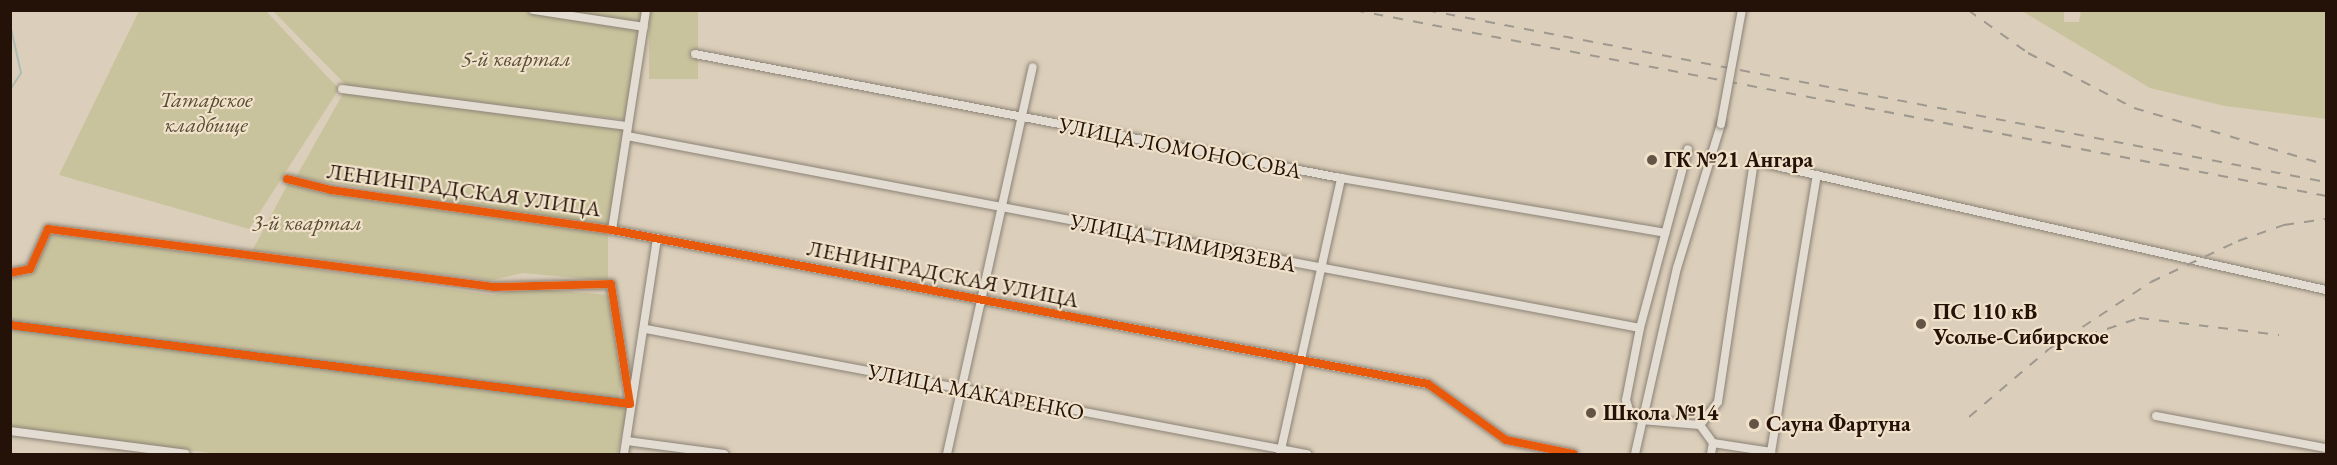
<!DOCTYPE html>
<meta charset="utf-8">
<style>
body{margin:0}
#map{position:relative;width:2337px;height:465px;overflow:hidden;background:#dbceba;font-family:"EB Garamond",serif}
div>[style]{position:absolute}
.green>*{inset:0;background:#c9c39d;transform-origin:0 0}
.stream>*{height:2px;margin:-1px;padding:0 1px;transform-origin:1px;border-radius:1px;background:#afbcb6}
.roads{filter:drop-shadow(0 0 2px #8b8275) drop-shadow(0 0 2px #8b8275)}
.minor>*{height:8px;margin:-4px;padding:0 4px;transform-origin:4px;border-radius:4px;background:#e3dcd2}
.rail>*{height:2px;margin-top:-1px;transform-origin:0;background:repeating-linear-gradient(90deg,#9e988f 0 10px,transparent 0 20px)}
.bridges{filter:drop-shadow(0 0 2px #8b8275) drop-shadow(0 0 2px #8b8275)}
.minor-bridge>*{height:8px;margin:-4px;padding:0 4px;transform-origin:4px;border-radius:4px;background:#e3dcd2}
.cycleway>*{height:8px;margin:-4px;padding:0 4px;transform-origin:4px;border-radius:4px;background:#e8590c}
.dots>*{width:16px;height:16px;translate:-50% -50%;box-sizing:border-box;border:3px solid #f0e2ca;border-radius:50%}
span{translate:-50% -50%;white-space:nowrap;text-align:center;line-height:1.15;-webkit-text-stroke:4.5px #f0e2ca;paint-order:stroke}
.park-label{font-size:22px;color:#584d34;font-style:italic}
.street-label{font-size:22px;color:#241208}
.poi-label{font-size:22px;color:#241208;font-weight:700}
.left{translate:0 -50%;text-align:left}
.frame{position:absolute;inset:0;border:12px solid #241208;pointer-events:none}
</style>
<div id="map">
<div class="green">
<div style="clip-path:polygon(519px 10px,639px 28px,627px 120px,349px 88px,273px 11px)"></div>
<div style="clip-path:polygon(139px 11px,266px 11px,339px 89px,249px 229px,59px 175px)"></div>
<div style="clip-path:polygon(552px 11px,643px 11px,641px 24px)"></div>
<div style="left:649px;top:11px;width:49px;height:68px"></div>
<div style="clip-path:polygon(2081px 11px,2326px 11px,2326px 119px,2225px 106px,2150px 88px,2022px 11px,2064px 11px,2064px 22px,2079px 22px)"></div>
<div style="clip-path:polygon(344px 92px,625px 129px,610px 227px,296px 177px)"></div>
<div style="clip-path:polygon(289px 182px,608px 233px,608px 281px,523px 273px,493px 280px,252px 251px)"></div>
<div style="clip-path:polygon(46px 232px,493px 295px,524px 288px,610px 295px,623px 354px,619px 400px,11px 321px,11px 276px,30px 275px)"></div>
<div style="clip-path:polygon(11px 328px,197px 353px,628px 407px,617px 454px,219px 454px,11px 428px)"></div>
</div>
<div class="stream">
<div style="left:10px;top:24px;width:50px;rotate:77.3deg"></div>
<div style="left:21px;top:73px;width:20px;rotate:123deg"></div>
</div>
<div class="roads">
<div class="minor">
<div style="left:533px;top:10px;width:112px;rotate:8.7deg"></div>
<div style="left:695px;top:54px;width:658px;rotate:10.87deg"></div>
<div style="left:1341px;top:178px;width:329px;rotate:9.6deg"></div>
<div style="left:342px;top:89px;width:288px;rotate:7.4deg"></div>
<div style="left:627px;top:136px;width:1031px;rotate:10.73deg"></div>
<div style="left:1640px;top:328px;width:73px;rotate:101deg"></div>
<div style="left:1626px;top:400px;width:14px;rotate:73deg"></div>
<div style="left:1630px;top:413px;width:13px;rotate:32deg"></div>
<div style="left:1641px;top:420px;width:59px;rotate:4.8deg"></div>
<div style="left:287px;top:179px;width:45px;rotate:14deg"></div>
<div style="left:331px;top:190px;width:284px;rotate:8.1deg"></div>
<div style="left:612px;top:230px;width:830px;rotate:10.69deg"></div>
<div style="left:1428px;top:384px;width:96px;rotate:35.7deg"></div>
<div style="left:1506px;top:440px;width:69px;rotate:11.6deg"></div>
<div style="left:612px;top:230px;width:223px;rotate:-81.2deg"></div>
<div style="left:10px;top:273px;width:20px;rotate:-11deg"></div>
<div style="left:30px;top:269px;width:44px;rotate:-65.8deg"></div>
<div style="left:48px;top:229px;width:450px;rotate:7.4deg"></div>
<div style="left:494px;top:287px;width:117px;rotate:-1.5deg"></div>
<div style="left:611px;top:284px;width:121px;rotate:81deg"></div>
<div style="left:630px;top:404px;width:625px;rotate:-172.74deg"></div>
<div style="left:1640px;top:328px;width:185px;rotate:-75deg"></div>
<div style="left:646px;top:329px;width:673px;rotate:10.71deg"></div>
<div style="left:2156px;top:416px;width:173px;rotate:10.7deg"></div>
<div style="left:10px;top:431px;width:177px;rotate:7.4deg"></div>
<div style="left:627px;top:441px;width:98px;rotate:7.6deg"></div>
<div style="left:1713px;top:443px;width:59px;rotate:8.8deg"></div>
<div style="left:1771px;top:452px;width:281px;rotate:-80.6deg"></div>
<div style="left:624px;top:454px;width:218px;rotate:-81.3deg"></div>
<div style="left:947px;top:454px;width:396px;rotate:-77.5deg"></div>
<div style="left:1280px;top:454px;width:283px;rotate:-77.5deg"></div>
<div style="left:1635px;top:454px;width:191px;rotate:-77.3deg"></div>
<div style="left:1677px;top:268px;width:151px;rotate:-73deg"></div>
<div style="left:1711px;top:454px;width:11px;rotate:-80deg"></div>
<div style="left:1713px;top:443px;width:22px;rotate:-126deg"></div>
<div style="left:1700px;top:425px;width:29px;rotate:-52deg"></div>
<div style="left:1718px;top:402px;width:244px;rotate:-81.5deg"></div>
<div style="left:1754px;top:161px;width:586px;rotate:12.71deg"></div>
</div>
</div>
<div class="rail">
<div style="left:1354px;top:10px;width:990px;rotate:10.83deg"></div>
<div style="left:1426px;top:10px;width:916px;rotate:10.82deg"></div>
<div style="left:1968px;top:10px;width:74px;rotate:35.6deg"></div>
<div style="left:2028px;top:53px;width:119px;rotate:27.4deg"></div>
<div style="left:2134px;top:108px;width:200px;rotate:16.5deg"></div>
<div style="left:2069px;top:342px;width:74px;rotate:-18.9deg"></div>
<div style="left:2139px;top:318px;width:141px;rotate:6.9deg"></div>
<div style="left:1969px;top:417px;width:105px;rotate:-40.4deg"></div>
<div style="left:2049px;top:349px;width:122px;rotate:-33.3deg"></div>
<div style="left:2151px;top:282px;width:96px;rotate:-25.2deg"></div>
<div style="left:2238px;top:241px;width:49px;rotate:-19.2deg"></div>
<div style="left:2284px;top:225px;width:42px;rotate:-8.1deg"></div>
</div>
<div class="bridges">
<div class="minor-bridge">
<div style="left:1721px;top:124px;width:116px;rotate:-79.6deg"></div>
</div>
</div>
<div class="cycleway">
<div style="left:287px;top:179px;width:45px;rotate:14deg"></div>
<div style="left:331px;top:190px;width:284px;rotate:8.1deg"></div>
<div style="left:612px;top:230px;width:830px;rotate:10.69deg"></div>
<div style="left:1428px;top:384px;width:96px;rotate:35.7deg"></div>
<div style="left:1506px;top:440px;width:69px;rotate:11.6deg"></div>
<div style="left:10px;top:273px;width:20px;rotate:-11deg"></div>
<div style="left:30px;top:269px;width:44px;rotate:-65.8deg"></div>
<div style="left:48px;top:229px;width:450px;rotate:7.4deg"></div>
<div style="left:494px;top:287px;width:117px;rotate:-1.5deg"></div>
<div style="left:611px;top:284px;width:121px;rotate:81deg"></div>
<div style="left:630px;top:404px;width:625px;rotate:-172.74deg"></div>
</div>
<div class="dots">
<div style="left:1652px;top:160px;background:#645446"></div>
<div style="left:1921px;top:324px;background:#645446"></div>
<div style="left:1591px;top:413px;background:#645446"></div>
<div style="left:1754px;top:424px;background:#645446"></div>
</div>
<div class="park-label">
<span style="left:516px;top:59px">5-й квартал</span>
<span style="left:206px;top:112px">Татарское<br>кладбище</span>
<span style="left:307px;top:223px">3-й квартал</span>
</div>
<div class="street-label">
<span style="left:1180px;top:148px;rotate:11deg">УЛИЦА ЛОМОНОСОВА</span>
<span style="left:464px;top:190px;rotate:8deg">ЛЕНИНГРАДСКАЯ УЛИЦА</span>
<span style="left:1183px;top:243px;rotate:11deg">УЛИЦА ТИМИРЯЗЕВА</span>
<span style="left:943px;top:274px;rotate:11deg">ЛЕНИНГРАДСКАЯ УЛИЦА</span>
<span style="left:976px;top:392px;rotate:11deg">УЛИЦА МАКАРЕНКО</span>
</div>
<div class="poi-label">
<span class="left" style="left:1664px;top:160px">ГК №21 Ангара</span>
<span class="left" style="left:1933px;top:324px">ПС 110 кВ<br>Усолье-Сибирское</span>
<span class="left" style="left:1603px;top:413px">Школа №14</span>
<span class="left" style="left:1766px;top:424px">Сауна Фартуна</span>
</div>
<div class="frame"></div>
</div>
